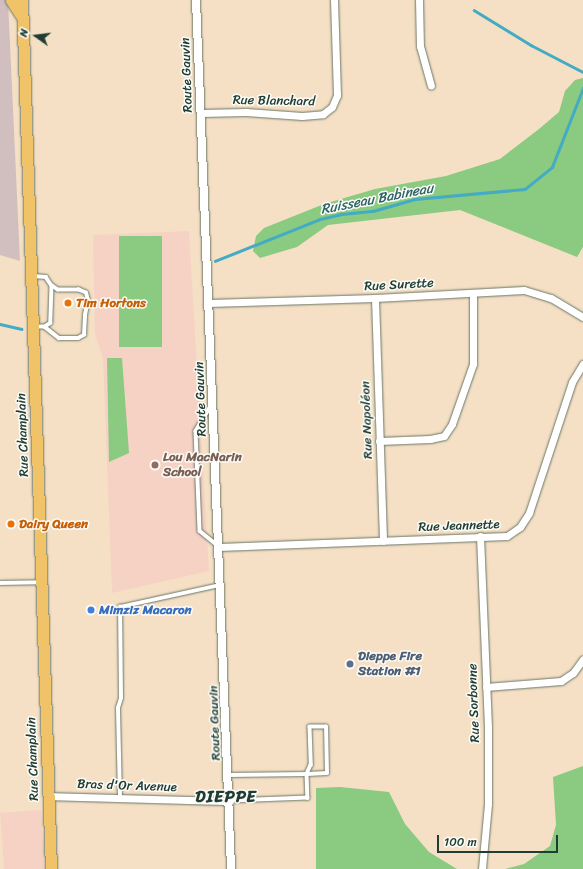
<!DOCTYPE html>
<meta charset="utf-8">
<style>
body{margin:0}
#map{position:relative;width:583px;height:869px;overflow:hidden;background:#f5e0c5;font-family:Sriracha,sans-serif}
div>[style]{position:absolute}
.built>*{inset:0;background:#f6d2c5;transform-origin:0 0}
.industrial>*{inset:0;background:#d1bfbf}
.green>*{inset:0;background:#8aca81;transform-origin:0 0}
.stream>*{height:2.5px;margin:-1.25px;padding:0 1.25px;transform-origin:1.25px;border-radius:1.25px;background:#43abc3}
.roads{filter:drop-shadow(0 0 1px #6a7667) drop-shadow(0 0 1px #6a7667)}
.service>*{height:3.5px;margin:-1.75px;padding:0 1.75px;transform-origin:1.75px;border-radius:1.75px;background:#fff}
.minor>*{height:7px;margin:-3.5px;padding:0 3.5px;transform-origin:3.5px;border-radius:3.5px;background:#fff}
.tertiary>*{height:8px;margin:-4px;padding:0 4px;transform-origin:4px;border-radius:4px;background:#fff}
.primary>*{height:11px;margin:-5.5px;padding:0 5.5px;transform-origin:5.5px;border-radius:5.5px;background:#f1c369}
.dots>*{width:11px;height:11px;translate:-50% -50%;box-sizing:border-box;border:2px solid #fdfcf7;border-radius:50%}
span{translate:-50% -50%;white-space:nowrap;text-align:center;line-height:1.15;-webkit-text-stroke:3px #fdfcf7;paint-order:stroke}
.street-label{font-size:13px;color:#1f3d34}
.food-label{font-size:13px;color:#c56008;font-weight:700}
.left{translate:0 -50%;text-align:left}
.education-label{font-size:13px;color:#785e54;font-weight:700}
.shop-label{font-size:13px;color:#366cbe;font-weight:700}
.service-label{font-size:13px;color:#4e5e75;font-weight:700}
.water-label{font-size:14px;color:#2c6466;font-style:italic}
.district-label{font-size:17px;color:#1f3d34;font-weight:700;letter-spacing:1px}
.north{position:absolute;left:16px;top:16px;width:40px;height:40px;-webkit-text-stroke:3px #fdfcf7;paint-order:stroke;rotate:284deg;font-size:11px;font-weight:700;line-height:16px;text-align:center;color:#1f3d34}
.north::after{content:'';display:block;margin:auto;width:14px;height:18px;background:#1f3d34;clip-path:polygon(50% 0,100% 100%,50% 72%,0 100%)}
.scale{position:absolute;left:437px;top:835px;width:121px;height:18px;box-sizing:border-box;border:2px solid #1f3d34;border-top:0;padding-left:5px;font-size:12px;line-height:14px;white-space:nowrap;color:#1f3d34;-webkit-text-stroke:3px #fdfcf7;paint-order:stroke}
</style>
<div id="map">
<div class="built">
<div style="clip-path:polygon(189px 231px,209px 571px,112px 593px,103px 358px,95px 335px,93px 235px)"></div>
<div style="left:41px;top:810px;width:59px;height:41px;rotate:86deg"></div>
</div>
<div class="industrial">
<div style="clip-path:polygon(0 0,8px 0,20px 261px,0 255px)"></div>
</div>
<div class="green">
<div style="clip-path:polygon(583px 78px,583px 247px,577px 257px,460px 210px,328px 225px,297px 247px,260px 258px,253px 251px,256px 236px,264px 228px,324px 204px,375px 189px,446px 176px,500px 159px,539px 129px,559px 112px,565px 91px,575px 80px)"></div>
<div style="left:119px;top:236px;width:43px;height:111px"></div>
<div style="clip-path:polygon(107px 358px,122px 358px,129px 453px,109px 462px)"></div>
<div style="clip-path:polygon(583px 766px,583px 869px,505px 869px,524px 864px,550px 846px,556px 825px,553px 777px)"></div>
<div style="clip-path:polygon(340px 787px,389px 792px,405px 824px,429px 852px,457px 869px,316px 869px,316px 788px)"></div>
</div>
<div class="stream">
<div style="left:474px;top:10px;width:67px;rotate:31.6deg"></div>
<div style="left:531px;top:45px;width:59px;rotate:27.4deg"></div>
<div style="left:215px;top:261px;width:113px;rotate:-21.8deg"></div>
<div style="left:320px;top:219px;width:23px;rotate:-13deg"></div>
<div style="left:342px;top:214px;width:31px;rotate:-6deg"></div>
<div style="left:373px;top:211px;width:44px;rotate:-15.9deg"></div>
<div style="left:415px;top:199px;width:110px;rotate:-5.2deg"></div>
<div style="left:525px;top:189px;width:35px;rotate:-39deg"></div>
<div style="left:552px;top:167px;width:85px;rotate:-68.6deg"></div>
<div style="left:0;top:324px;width:22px;rotate:13deg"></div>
</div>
<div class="roads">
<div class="service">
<div style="left:33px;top:276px;width:13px;rotate:4deg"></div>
<div style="left:46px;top:277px;width:11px;rotate:56deg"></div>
<div style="left:52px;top:286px;width:37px;rotate:92deg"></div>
<div style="left:51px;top:323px;width:7px;rotate:146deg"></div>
<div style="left:45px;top:327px;width:11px;rotate:180deg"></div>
<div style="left:45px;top:327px;width:18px;rotate:38deg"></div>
<div style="left:59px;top:338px;width:19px"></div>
<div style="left:78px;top:338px;width:7px;rotate:-27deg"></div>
<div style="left:84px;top:335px;width:20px;rotate:-87deg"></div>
<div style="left:85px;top:315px;width:15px;rotate:-79deg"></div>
<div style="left:88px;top:300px;width:7px;rotate:-106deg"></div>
<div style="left:86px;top:293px;width:8px;rotate:-157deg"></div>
<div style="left:79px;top:290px;width:21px;rotate:180deg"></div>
<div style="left:58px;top:290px;width:7px;rotate:-146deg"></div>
<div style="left:210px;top:408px;width:27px;rotate:121deg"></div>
<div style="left:196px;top:431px;width:100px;rotate:87.7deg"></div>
<div style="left:200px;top:531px;width:22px;rotate:39deg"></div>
<div style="left:0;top:583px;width:39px;rotate:-1deg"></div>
<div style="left:229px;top:775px;width:78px;rotate:-0.7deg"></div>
<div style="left:307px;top:774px;width:20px;rotate:-3deg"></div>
<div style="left:327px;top:773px;width:46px;rotate:-91.2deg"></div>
<div style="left:326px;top:727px;width:16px;rotate:180deg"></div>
<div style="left:310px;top:727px;width:38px;rotate:88deg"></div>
<div style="left:311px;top:765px;width:10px;rotate:114deg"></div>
<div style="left:307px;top:774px;width:24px;rotate:88deg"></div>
<div style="left:308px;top:798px;width:78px;rotate:177.8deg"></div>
<div style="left:120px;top:798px;width:90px;rotate:-91.3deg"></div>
<div style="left:118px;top:708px;width:10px;rotate:-73deg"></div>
<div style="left:121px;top:698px;width:91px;rotate:-90.6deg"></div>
<div style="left:120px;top:607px;width:102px;rotate:-12.4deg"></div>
</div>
<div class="minor">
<div style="left:419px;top:0;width:46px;rotate:88.8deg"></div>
<div style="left:420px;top:46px;width:41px;rotate:74.6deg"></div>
<div style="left:201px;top:113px;width:45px;rotate:-1.3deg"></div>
<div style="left:246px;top:112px;width:56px;rotate:4.1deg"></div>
<div style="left:302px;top:116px;width:21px;rotate:-5deg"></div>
<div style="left:323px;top:114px;width:11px;rotate:-38deg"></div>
<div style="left:332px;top:107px;width:13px;rotate:-67deg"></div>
<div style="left:337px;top:95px;width:95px;rotate:-91.8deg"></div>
<div style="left:375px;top:298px;width:243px;rotate:88.1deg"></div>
<div style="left:209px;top:303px;width:166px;rotate:-1.7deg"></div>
<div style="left:375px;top:298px;width:149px;rotate:-3.1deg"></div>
<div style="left:524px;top:290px;width:28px;rotate:17deg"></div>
<div style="left:551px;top:298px;width:37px;rotate:31deg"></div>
<div style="left:379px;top:441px;width:51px;rotate:-2.2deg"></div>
<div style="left:430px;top:439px;width:14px;rotate:-12deg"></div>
<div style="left:444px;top:436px;width:14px;rotate:-56deg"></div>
<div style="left:452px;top:424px;width:64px;rotate:-70.7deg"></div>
<div style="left:473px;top:364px;width:71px;rotate:-90deg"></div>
<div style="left:480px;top:536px;width:191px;rotate:87.6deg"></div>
<div style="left:488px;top:727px;width:77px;rotate:90deg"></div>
<div style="left:488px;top:804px;width:65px;rotate:95.3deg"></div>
<div style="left:219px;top:547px;width:288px;rotate:-2.2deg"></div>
<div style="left:507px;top:536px;width:16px;rotate:-35deg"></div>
<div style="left:520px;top:527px;width:17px;rotate:-57deg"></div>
<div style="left:529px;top:513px;width:138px;rotate:-71.8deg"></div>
<div style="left:572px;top:382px;width:21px;rotate:-59deg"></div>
<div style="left:486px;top:687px;width:75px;rotate:-4.6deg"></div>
<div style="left:561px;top:681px;width:14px;rotate:-34deg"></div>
<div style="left:573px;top:673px;width:17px;rotate:-54deg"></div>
<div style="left:48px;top:796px;width:182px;rotate:1.6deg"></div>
</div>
<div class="tertiary">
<div style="left:196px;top:0;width:870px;rotate:87.69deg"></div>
</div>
<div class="primary">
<div style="left:11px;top:0;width:20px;rotate:57deg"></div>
<div style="left:22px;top:0;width:869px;rotate:88.09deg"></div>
</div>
</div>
<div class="dots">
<div style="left:68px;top:303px;background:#e8710a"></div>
<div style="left:155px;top:465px;background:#8d6e63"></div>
<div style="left:11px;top:524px;background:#e8710a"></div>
<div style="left:91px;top:610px;background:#3f7fe0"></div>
<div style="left:350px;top:664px;background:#5c6f8a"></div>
</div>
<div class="street-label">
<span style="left:187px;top:75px;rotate:-92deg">Route Gauvin</span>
<span style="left:274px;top:101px;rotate:1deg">Rue Blanchard</span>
<span style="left:399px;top:285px;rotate:-3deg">Rue Surette</span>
<span style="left:201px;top:399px;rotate:-92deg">Route Gauvin</span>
<span style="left:367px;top:420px;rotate:-92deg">Rue Napoléon</span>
<span style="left:23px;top:435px;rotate:-92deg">Rue Champlain</span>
<span style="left:459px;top:526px;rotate:-2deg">Rue Jeannette</span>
<span style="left:474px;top:703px;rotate:-92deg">Rue Sorbonne</span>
<span style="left:215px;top:723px;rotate:-92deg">Route Gauvin</span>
<span style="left:33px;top:759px;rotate:-92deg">Rue Champlain</span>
<span style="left:127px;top:786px;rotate:2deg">Bras d'Or Avenue</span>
</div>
<div class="food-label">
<span class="left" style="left:76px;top:303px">Tim Hortons</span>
<span class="left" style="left:19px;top:524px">Dairy Queen</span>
</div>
<div class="education-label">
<span class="left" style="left:163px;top:465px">Lou MacNarin<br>School</span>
</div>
<div class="shop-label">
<span class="left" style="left:99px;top:610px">Mimziz Macaron</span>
</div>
<div class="service-label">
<span class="left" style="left:358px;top:664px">Dieppe Fire<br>Station #1</span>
</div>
<div class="water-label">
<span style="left:377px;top:199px;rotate:-11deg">Ruisseau Babineau</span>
</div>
<div class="district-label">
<span style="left:226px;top:797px">DIEPPE</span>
</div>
<div class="north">N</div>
<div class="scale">100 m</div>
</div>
